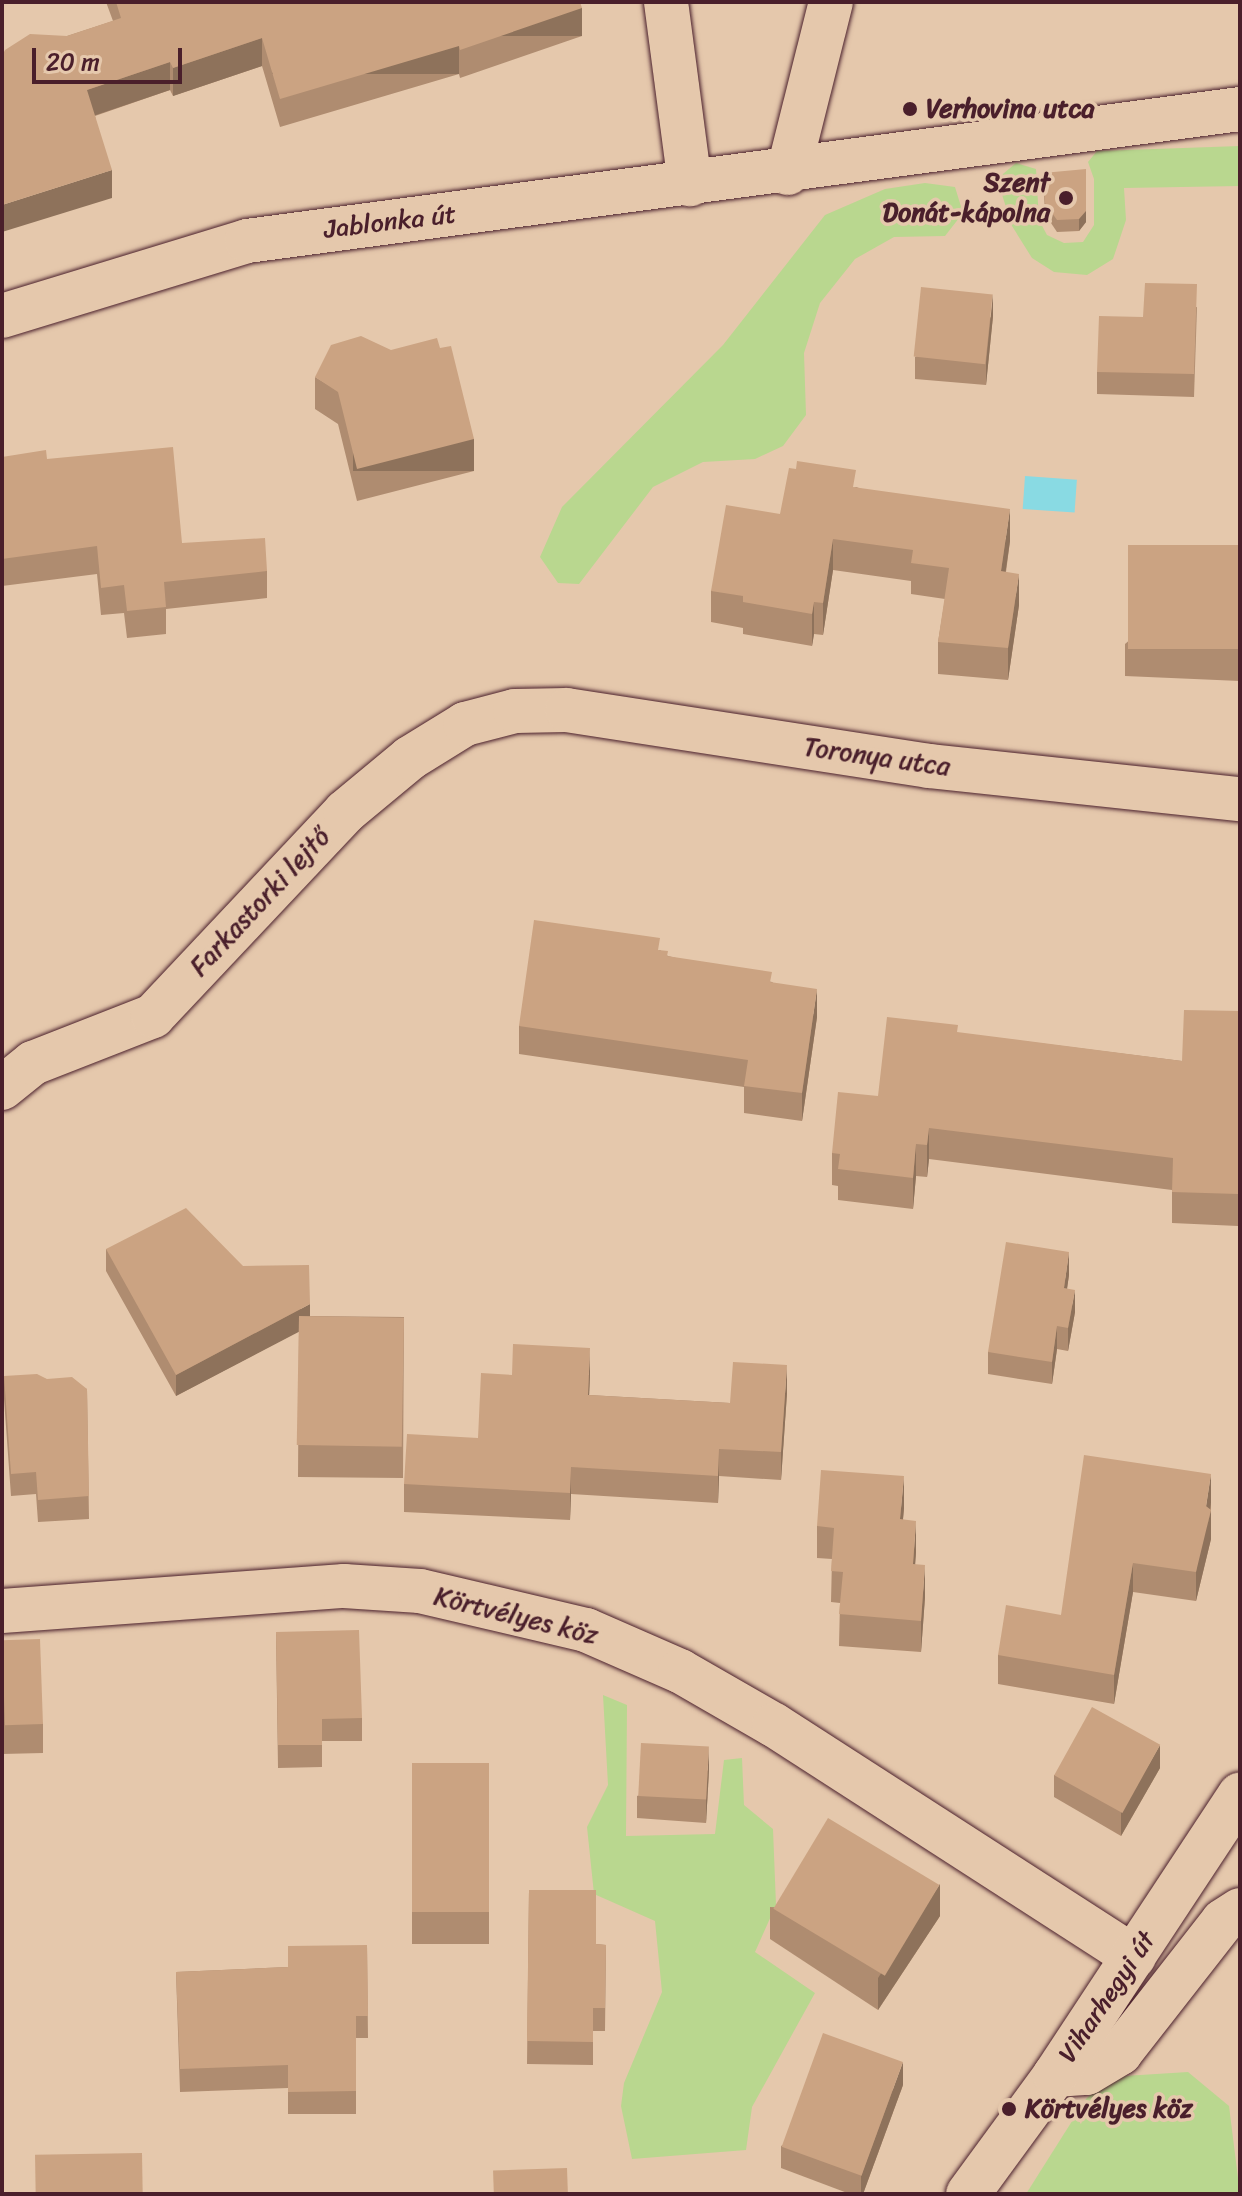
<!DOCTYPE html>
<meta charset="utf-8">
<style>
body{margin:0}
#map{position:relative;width:1242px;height:2196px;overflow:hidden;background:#e5c8ac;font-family:Sriracha,sans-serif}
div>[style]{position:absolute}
.green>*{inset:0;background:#b9d78f}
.water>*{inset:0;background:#89dae3;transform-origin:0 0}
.roads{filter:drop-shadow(0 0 2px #4a1f2b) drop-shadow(0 0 2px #4a1f2b)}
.street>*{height:44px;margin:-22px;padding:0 22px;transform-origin:22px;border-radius:22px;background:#e5c8ac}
.secondary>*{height:44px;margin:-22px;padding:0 22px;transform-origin:22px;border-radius:22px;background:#e5c8ac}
.wall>*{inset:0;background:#af8c70;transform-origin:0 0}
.shaded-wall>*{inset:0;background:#8e725b;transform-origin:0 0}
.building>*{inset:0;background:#cba382;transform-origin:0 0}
.dots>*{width:22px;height:22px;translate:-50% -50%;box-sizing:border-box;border:4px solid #e5c8ac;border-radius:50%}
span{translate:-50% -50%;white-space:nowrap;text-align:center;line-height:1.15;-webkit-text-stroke:7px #e5c8ac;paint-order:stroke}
.poi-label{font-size:26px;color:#4a1f2b;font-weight:700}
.left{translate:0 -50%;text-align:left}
.right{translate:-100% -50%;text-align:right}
.street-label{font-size:26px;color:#4a1f2b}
.frame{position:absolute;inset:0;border:4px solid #4a1f2b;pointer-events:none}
.scale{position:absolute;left:32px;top:48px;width:150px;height:36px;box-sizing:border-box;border:4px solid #4a1f2b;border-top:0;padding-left:10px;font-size:24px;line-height:28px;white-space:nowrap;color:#4a1f2b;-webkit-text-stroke:6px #e5c8ac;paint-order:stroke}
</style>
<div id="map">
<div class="green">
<div style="clip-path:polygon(1240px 146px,1240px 186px,1124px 188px,1126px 220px,1113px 259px,1087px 275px,1054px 272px,1032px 258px,1012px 226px,997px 179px,1016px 163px,1036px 169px,1039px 220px,1047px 235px,1064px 243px,1083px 242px,1094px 225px,1094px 179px,1088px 162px,1097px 151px)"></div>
<div style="clip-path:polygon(925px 183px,955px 187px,963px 213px,945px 236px,894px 237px,855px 259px,820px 303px,804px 353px,806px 415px,783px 446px,755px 459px,703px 462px,653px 487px,579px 584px,558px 583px,540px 557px,562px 507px,723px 345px,825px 215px,885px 189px)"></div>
<div style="clip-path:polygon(603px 1695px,627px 1705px,626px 1836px,715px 1834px,724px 1760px,742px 1758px,744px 1805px,773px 1829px,776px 1905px,755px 1952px,815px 1993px,752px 2107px,746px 2150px,632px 2159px,621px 2106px,624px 2083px,662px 1992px,655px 1921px,594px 1894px,587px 1827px,608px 1785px)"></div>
<div style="clip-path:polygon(1188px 2072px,1229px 2106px,1240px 2194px,1026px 2194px,1086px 2099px,1108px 2077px)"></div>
</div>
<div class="water">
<div style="left:1025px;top:476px;width:52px;height:33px;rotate:4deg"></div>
</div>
<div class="roads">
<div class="street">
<div style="left:666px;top:2px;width:184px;rotate:82.5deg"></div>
<div style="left:788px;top:173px;width:176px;rotate:-75.9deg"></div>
<div style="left:2px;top:1088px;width:40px;rotate:-39deg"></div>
<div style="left:33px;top:1063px;width:129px;rotate:-21.4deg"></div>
<div style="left:153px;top:1016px;width:280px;rotate:-46.7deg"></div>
<div style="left:345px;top:812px;width:85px;rotate:-39.7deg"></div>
<div style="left:410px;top:758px;width:65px;rotate:-31.7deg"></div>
<div style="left:465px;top:724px;width:52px;rotate:-14.6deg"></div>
<div style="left:515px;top:711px;width:52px;rotate:-1.1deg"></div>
<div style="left:567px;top:710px;width:366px;rotate:8.8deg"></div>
<div style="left:929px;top:766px;width:313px;rotate:6.1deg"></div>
<div style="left:2px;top:1611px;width:343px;rotate:-4.2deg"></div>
<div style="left:344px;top:1586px;width:76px;rotate:3.8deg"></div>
<div style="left:420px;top:1591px;width:171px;rotate:13.2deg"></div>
<div style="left:586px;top:1630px;width:103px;rotate:23.6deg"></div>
<div style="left:680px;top:1671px;width:108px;rotate:29.9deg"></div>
<div style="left:774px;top:1725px;width:428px;rotate:32.8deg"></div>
<div style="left:1055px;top:2075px;width:32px;rotate:-4deg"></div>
<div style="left:1087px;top:2073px;width:39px;rotate:-31deg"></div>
<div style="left:1120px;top:2053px;width:167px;rotate:-52deg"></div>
<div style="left:1223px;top:1921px;width:20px;rotate:-33deg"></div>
</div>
<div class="secondary">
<div style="left:2px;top:316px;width:256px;rotate:-17deg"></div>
<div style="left:247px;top:241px;width:1002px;rotate:-7.57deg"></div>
<div style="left:968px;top:2194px;width:147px;rotate:-53.8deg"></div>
<div style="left:1055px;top:2075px;width:336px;rotate:-56.6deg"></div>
</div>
</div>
<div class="wall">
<div style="clip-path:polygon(106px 2px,580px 2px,582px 36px,460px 78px,459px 74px,280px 127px,262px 66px,173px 96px,170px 90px,95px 116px,112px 198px,67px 36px,113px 21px)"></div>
<div style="clip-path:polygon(1043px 173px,1086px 222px,1079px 231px,1057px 232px,1045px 214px)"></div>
<div style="clip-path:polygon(1197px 307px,1194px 397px,1097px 394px,1097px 372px,1143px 317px)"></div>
<div style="clip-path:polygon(993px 316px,986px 385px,915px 379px,915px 357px)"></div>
<div style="clip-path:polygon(315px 377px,474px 471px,357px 501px,338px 424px,315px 409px)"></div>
<div style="clip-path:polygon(2px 457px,47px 459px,182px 543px,267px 571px,267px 598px,166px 609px,166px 634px,127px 638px,124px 613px,101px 615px,97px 574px,2px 586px)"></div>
<div style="clip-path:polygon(856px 487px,1010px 541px,1006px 572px,1019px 605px,1008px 680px,938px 674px,938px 642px,945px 599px,911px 594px,911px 581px,833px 570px,823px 635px,814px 634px,812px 646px,743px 634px,743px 628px,711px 622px,711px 591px,780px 514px)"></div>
<div style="clip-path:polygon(1240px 545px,1240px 681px,1125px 676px,1125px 644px)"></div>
<div style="clip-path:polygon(660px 950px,668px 956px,772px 982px,817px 1017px,802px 1121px,744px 1113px,744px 1087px,519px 1054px,519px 1026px)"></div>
<div style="clip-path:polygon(1240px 1011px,1240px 1215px,1238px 1215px,1238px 1226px,1172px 1223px,1172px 1190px,929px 1159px,927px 1177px,916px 1176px,913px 1209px,838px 1200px,838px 1186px,832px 1185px,832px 1153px,878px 1096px,958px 1033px,1182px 1061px)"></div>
<div style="clip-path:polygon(106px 1249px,243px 1266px,310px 1316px,404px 1317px,403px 1478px,298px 1477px,299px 1331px,176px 1396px,106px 1271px)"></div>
<div style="clip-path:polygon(1069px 1275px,1067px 1288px,1075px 1312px,1068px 1351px,1057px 1349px,1052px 1384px,988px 1374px,988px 1352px)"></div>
<div style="clip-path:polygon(512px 1375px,590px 1375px,589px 1395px,730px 1403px,787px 1393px,781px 1480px,719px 1476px,718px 1503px,571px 1494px,570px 1520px,404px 1512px,404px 1484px,478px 1438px)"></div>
<div style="clip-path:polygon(4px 1376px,47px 1379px,87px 1389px,89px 1519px,38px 1522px,36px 1494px,11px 1496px,4px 1399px)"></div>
<div style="clip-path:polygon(1211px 1503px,1211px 1539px,1196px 1601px,1133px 1592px,1114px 1704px,998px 1684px,998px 1655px,1061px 1615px)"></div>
<div style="clip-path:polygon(904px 1508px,903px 1519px,916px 1552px,915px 1564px,925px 1597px,921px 1652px,839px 1646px,840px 1603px,831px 1602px,832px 1559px,817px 1558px,817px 1526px)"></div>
<div style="clip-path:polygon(276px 1632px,362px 1718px,362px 1741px,322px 1741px,322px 1767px,278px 1768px)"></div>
<div style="clip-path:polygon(2px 1641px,43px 1724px,43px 1753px,2px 1754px)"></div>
<div style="left:489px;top:1763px;width:181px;height:77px;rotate:90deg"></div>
<div style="clip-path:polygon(1160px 1768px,1121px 1836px,1054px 1797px,1054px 1775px)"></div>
<div style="clip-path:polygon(709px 1770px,706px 1823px,637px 1818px,637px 1796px)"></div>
<div style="clip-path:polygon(529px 1890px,596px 1944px,606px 1945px,605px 2031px,593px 2031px,593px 2065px,527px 2064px)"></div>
<div style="clip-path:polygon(770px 1907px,940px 1916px,878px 2010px,770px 1939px)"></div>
<div style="clip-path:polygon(367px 1945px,368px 2038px,356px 2038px,356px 2114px,288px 2114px,288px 2088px,180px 2092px,176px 1972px,288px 1967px)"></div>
<div style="clip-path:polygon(903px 2085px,863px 2194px,850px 2194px,781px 2168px,781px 2146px)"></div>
</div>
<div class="shaded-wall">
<div style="left:582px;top:8px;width:28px;height:129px;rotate:90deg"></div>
<div style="clip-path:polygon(262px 38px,262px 66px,173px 96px,173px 68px)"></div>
<div style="left:459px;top:46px;width:28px;height:187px;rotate:90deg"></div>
<div style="clip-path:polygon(170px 62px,170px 90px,87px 118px,87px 90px)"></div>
<div style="clip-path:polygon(112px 170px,112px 198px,2px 232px,2px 205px)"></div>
<div style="clip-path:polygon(1086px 181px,1086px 222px,1079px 231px,1079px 219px)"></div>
<div style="clip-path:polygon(993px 294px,993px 316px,986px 385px,986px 363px)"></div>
<div style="left:474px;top:439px;width:32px;height:121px;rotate:90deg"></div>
<div style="clip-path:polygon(1010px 509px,1010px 541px,1001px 603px,1001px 571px)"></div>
<div style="clip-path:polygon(833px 539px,833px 570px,823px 635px,823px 603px)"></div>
<div style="clip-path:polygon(1019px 574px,1019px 605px,1008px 680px,1008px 648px)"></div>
<div style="clip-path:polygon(814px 602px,814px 634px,812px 646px,812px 614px)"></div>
<div style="clip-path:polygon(817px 989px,817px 1017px,802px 1121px,802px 1093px)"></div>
<div style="clip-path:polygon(929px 1128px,929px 1159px,927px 1177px,927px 1145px)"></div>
<div style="clip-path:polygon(916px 1144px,916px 1176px,913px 1209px,913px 1178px)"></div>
<div style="clip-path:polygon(1069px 1252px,1069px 1275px,1064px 1310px,1064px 1288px)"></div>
<div style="clip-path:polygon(1075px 1290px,1075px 1312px,1068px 1351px,1068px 1328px)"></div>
<div style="clip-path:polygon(310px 1304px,310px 1326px,176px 1396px,176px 1375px)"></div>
<div style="clip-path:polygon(1057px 1326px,1057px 1349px,1052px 1384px,1052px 1362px)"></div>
<div style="clip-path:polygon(590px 1348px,590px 1375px,588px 1422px,588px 1395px)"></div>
<div style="clip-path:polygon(787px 1365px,787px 1393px,781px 1480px,781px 1452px)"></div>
<div style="clip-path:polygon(719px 1449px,719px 1476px,718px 1503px,718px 1476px)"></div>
<div style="clip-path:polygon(571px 1467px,571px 1494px,570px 1520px,570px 1493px)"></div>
<div style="clip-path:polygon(1211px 1474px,1211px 1503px,1207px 1527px,1211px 1510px,1211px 1539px,1196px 1601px,1196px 1572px)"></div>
<div style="clip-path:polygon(904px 1476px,904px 1508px,900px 1551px,900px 1519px)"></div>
<div style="clip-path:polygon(916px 1521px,916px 1552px,913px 1596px,913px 1564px)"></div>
<div style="clip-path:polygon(1133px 1563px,1133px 1592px,1114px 1704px,1114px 1675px)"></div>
<div style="clip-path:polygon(925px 1565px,925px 1597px,921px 1652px,921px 1621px)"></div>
<div style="clip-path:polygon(1160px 1745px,1160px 1768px,1121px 1836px,1121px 1813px)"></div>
<div style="clip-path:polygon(709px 1747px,709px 1770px,706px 1823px,706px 1800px)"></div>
<div style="clip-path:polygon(940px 1884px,940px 1916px,878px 2010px,878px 1978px)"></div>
<div style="clip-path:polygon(903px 2062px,903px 2085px,863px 2194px,861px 2194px,861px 2176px)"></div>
</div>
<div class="building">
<div style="clip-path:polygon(116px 2px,580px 2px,582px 8px,460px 50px,459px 46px,280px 99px,262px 38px,173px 68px,170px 62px,87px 90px,112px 170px,2px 205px,2px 56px,5px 50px,30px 34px,67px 36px,121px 18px)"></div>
<div style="clip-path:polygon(1086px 169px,1086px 211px,1079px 219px,1057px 220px,1045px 203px,1043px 173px)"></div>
<div style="clip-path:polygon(1145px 283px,1197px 284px,1194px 374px,1097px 372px,1099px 316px,1143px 317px)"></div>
<div style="left:921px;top:287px;width:72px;height:70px;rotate:6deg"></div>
<div style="clip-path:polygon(361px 336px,391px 350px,437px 338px,440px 348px,451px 346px,474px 439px,357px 469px,338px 392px,315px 377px,331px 345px)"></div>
<div style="clip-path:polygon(173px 447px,182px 543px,265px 538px,267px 571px,164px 582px,166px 607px,127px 611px,124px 585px,101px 588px,97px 546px,2px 559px,2px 457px,46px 450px,47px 459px)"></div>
<div style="clip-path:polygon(797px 461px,856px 470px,853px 487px,1010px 509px,1001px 571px,1019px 574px,1008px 648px,938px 642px,949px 568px,911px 563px,913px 550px,833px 539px,823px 603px,814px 602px,812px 614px,743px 602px,743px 596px,711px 591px,726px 505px,780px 514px,789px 468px,796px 469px)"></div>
<div style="left:1240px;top:545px;width:104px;height:112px;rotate:90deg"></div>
<div style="clip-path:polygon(534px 920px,660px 938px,658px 950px,668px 951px,667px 956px,772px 972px,770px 982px,817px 989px,802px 1093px,744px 1086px,748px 1060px,519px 1026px)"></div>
<div style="clip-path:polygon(1184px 1010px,1240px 1011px,1240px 1184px,1238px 1184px,1238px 1194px,1172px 1192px,1173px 1158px,929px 1128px,927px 1145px,916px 1144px,913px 1178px,838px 1169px,840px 1154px,832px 1153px,838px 1092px,878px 1096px,887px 1017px,958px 1025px,957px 1032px,1182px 1061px)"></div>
<div style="clip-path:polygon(186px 1208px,243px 1266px,309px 1265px,310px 1304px,176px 1375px,106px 1249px)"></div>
<div style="clip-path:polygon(1006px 1242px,1069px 1252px,1064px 1288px,1075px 1290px,1068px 1328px,1057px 1326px,1052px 1362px,988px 1352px)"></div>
<div style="left:299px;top:1316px;width:105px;height:129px;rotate:1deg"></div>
<div style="clip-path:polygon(513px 1344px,590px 1348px,588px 1395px,730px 1403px,733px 1362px,787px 1365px,781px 1452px,719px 1449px,718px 1476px,571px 1467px,570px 1493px,404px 1484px,407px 1434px,478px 1438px,481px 1373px,512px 1375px)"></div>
<div style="clip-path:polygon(37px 1374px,47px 1379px,72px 1377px,87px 1389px,89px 1496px,38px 1500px,36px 1472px,11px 1474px,4px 1376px)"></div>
<div style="clip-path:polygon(1084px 1455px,1211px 1474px,1206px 1506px,1211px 1510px,1196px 1572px,1133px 1563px,1114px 1675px,998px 1655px,1006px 1605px,1061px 1615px)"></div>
<div style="clip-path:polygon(821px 1470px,904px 1476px,900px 1519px,916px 1521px,913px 1564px,925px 1565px,921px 1621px,839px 1614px,843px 1572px,831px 1571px,834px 1528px,817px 1526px)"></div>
<div style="clip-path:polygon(359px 1630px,362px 1718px,322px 1719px,322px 1745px,278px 1745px,276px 1632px)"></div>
<div style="left:40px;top:1639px;width:85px;height:38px;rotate:88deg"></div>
<div style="left:1092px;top:1707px;width:78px;height:78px;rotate:29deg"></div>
<div style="left:641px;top:1743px;width:68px;height:53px;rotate:3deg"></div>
<div style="left:489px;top:1763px;width:149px;height:77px;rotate:90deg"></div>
<div style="left:828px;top:1818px;width:130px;height:106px;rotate:31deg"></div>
<div style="clip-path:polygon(529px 1890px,596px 1890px,596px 1944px,606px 1945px,605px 2008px,593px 2008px,593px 2042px,527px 2041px)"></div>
<div style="clip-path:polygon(367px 1945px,368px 2016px,356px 2016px,356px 2091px,288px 2092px,288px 2065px,180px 2069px,176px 1972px,288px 1967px,288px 1946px)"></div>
<div style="left:823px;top:2033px;width:85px;height:121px;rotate:20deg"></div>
<div style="left:142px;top:2153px;width:41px;height:107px;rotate:89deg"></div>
<div style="left:567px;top:2168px;width:26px;height:74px;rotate:88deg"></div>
</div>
<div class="dots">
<div style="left:910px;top:109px;background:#4a1f2b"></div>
<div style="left:1066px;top:198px;background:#4a1f2b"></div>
<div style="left:1009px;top:2109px;background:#4a1f2b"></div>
</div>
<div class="poi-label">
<span class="left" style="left:926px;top:109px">Verhovina utca</span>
<span class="right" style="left:1050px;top:198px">Szent<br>Donát-kápolna</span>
<span class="left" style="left:1025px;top:2109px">Körtvélyes köz</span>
</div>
<div class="street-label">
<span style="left:390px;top:222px;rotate:-7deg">Jablonka út</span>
<span style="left:877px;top:757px;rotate:8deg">Toronya utca</span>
<span style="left:260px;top:902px;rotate:-47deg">Farkastorki lejtő</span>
<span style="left:516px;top:1616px;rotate:14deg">Körtvélyes köz</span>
<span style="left:1107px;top:1997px;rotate:-56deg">Viharhegyi út</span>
</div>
<div class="frame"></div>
<div class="scale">20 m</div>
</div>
